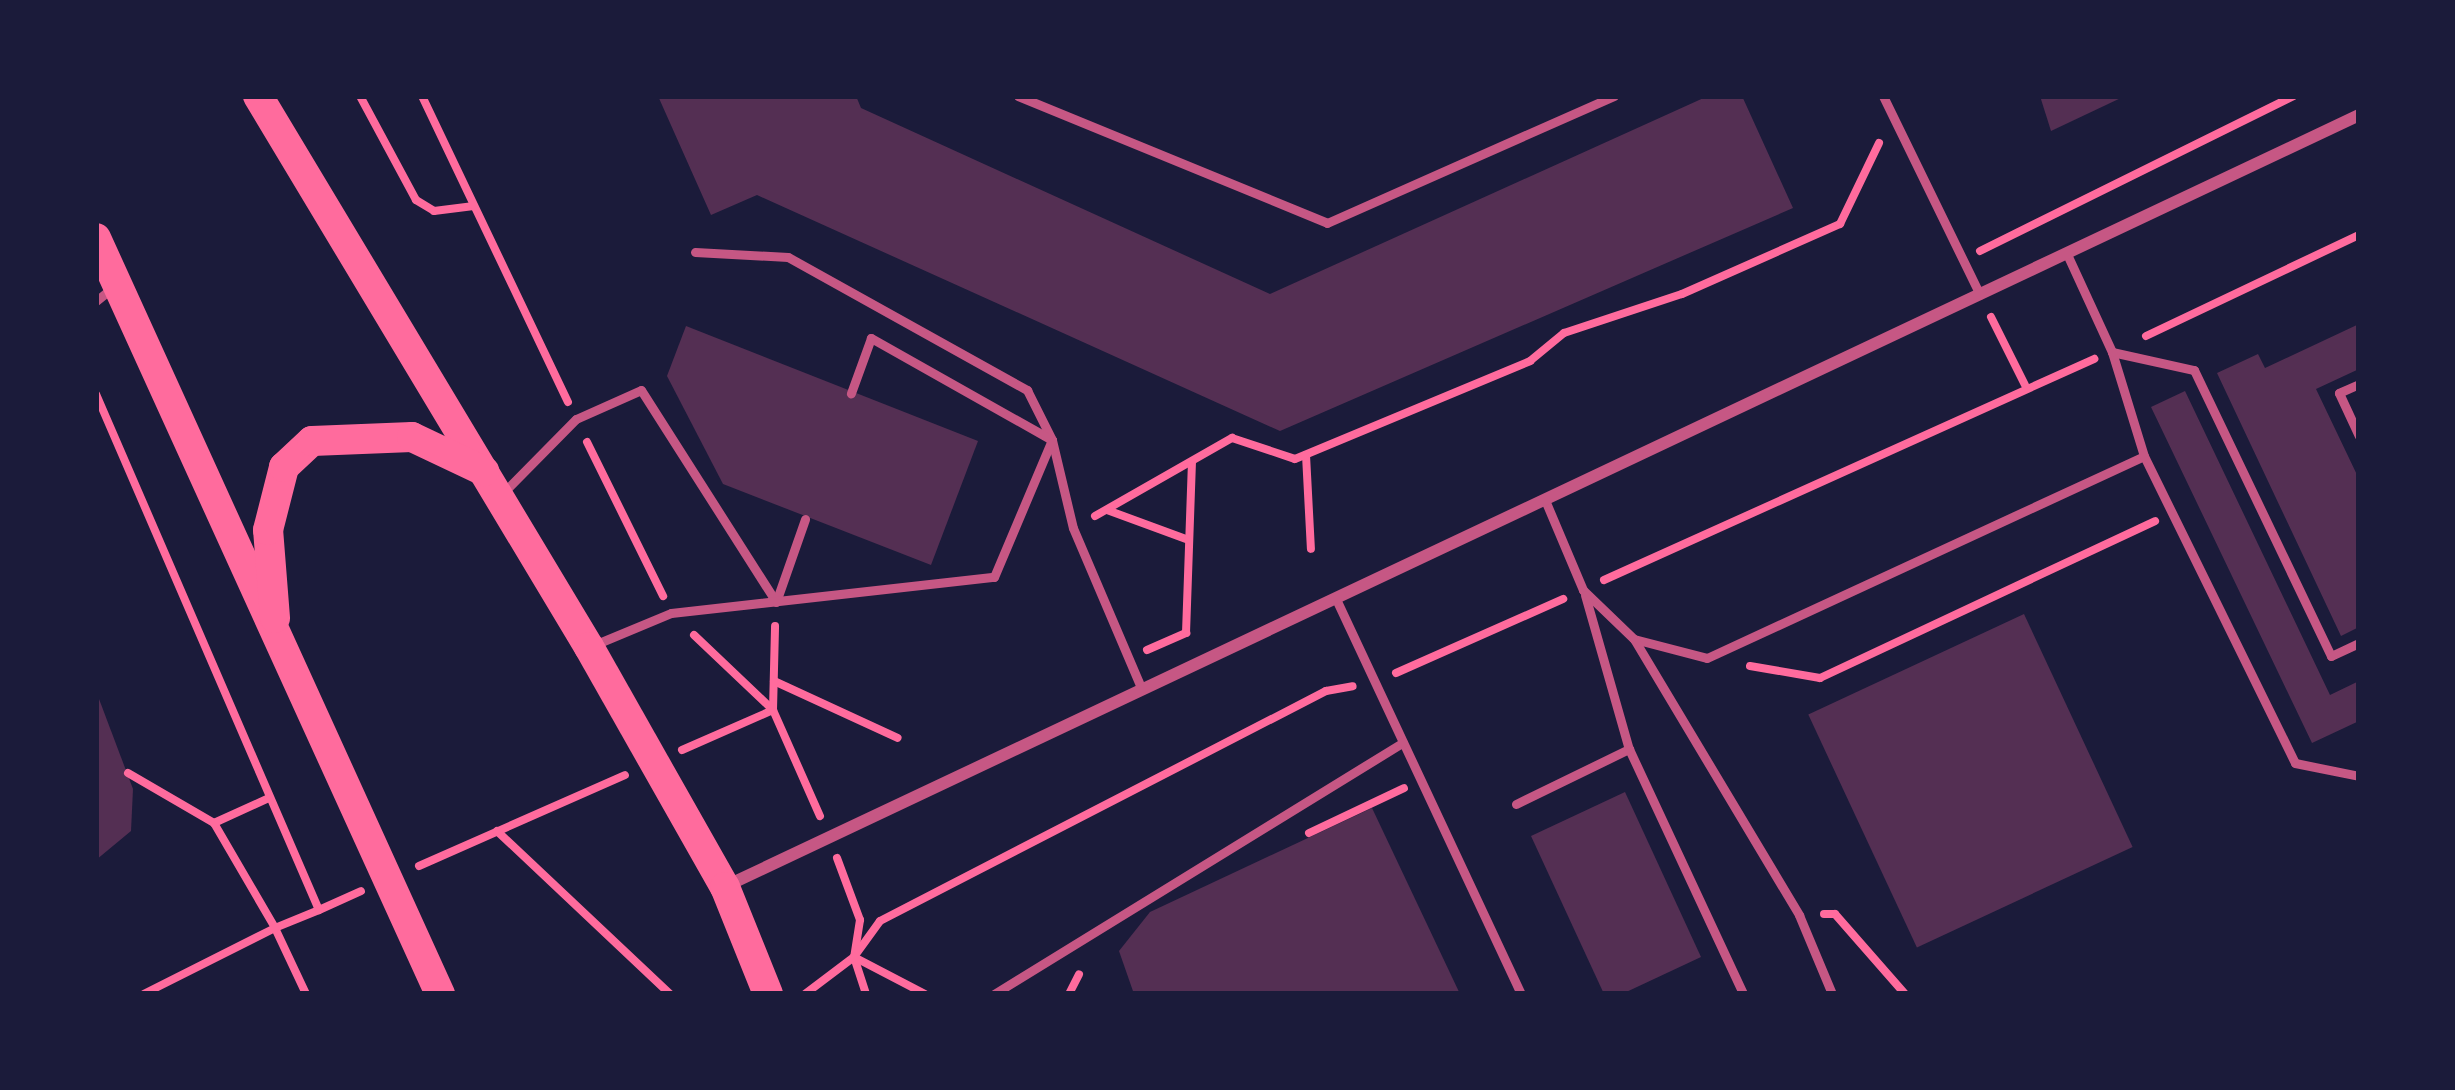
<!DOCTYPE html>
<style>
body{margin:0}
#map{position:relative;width:2455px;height:1090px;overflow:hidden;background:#1b1b3a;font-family:"Alegreya Sans",sans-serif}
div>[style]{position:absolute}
.building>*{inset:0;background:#542f53;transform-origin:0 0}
.path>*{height:8px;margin:-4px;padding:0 4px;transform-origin:4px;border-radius:4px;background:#ff6b9d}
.service>*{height:9px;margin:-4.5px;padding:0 4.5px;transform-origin:4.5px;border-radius:4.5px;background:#c65784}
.minor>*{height:12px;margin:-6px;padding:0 6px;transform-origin:6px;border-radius:6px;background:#c65784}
.primary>*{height:30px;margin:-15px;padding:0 15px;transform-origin:15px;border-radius:15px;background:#ff6b9d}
span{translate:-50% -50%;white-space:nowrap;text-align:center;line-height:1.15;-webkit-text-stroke:9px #1b1b3a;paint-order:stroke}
.frame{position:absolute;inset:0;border:99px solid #1b1b3a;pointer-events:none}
</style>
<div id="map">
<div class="building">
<div style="clip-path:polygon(658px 96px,856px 96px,861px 108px,1270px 294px,1708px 96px,1742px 96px,1793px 208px,1280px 431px,757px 195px,711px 215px)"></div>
<div style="clip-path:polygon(2040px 96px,2125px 96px,2051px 131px)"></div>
<div style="clip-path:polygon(2359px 324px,2359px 369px,2316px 389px,2359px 479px,2359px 627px,2341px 636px,2217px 373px,2258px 354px,2265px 368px)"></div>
<div style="clip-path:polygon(686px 326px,978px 441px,931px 565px,723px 484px,667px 376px)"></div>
<div style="clip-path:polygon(2185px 391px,2330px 695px,2359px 681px,2359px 721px,2312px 743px,2151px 407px)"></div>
<div style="left:2024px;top:614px;width:257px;height:238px;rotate:65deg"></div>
<div style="clip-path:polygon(96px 691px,133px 789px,131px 831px,96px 860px)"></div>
<div style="clip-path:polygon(1625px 792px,1701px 957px,1622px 994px,1604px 994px,1531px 836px)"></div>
<div style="clip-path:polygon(1372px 808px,1460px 994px,1134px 994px,1119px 951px,1150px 912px)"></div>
</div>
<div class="path">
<div style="left:360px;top:96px;width:118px;rotate:61.7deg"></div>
<div style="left:416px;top:200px;width:21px;rotate:31deg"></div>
<div style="left:434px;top:211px;width:40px;rotate:-7.1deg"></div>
<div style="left:422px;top:96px;width:339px;rotate:64.5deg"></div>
<div style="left:1980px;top:251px;width:350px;rotate:-26.3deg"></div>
<div style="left:1991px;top:317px;width:76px;rotate:63.4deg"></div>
<div style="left:2146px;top:336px;width:236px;rotate:-25.4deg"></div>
<div style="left:96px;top:394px;width:562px;rotate:66.63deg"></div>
<div style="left:319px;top:910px;width:48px;rotate:157.8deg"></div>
<div style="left:275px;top:928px;width:73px;rotate:64.8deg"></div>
<div style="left:587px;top:442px;width:172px;rotate:63.7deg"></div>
<div style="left:1306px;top:455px;width:94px;rotate:87deg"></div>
<div style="left:1107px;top:510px;width:87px;rotate:20.1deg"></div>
<div style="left:1095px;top:516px;width:158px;rotate:-29.7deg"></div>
<div style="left:1232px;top:438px;width:66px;rotate:18.4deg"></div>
<div style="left:1295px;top:459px;width:255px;rotate:-22.6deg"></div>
<div style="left:1530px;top:361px;width:44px;rotate:-39.5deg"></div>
<div style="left:1564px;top:333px;width:124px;rotate:-18.3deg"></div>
<div style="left:1682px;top:294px;width:173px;rotate:-23.9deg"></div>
<div style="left:1840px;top:224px;width:90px;rotate:-64.3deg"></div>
<div style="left:1604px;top:580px;width:538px;rotate:-24.28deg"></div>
<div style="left:694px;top:635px;width:109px;rotate:43.5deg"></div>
<div style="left:773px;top:710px;width:116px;rotate:66.1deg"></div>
<div style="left:1147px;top:650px;width:43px;rotate:-23.6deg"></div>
<div style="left:1186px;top:633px;width:171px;rotate:-88deg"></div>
<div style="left:1750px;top:666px;width:71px;rotate:9.7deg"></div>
<div style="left:1820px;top:678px;width:370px;rotate:-25.1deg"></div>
<div style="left:1396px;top:673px;width:183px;rotate:-23.9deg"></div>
<div style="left:774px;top:681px;width:136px;rotate:24.7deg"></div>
<div style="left:682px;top:750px;width:99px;rotate:-23.7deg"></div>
<div style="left:773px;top:710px;width:84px;rotate:-88.6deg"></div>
<div style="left:128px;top:773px;width:99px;rotate:30.2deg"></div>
<div style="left:214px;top:823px;width:121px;rotate:59.8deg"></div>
<div style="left:275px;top:928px;width:147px;rotate:153.3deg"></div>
<div style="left:214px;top:823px;width:60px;rotate:-24.4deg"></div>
<div style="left:497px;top:831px;width:238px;rotate:43.3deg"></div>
<div style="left:1309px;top:833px;width:105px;rotate:-25.3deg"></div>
<div style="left:837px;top:858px;width:66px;rotate:69.6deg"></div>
<div style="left:860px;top:920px;width:37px;rotate:99deg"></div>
<div style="left:854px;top:957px;width:39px;rotate:72deg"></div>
<div style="left:419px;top:866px;width:225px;rotate:-23.8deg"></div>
<div style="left:319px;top:910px;width:46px;rotate:-24.3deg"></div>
<div style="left:1824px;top:914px;width:11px"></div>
<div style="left:1835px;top:914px;width:106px;rotate:48.8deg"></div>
<div style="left:854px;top:957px;width:44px;rotate:-54.2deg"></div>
<div style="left:880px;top:921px;width:502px;rotate:-27.28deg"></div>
<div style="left:1326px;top:691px;width:27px;rotate:-10deg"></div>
<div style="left:805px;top:994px;width:61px;rotate:-37.1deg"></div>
<div style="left:854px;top:957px;width:80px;rotate:27.5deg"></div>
<div style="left:1069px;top:994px;width:22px;rotate:-63deg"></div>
</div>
<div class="service">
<div style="left:1018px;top:96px;width:334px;rotate:22.3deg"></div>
<div style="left:1327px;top:223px;width:314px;rotate:-23.9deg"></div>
<div style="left:1883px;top:96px;width:221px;rotate:64deg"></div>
<div style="left:695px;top:252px;width:93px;rotate:3.1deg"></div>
<div style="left:788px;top:257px;width:274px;rotate:29.1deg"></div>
<div style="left:1027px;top:390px;width:56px;rotate:63.4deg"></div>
<div style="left:1052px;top:440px;width:90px;rotate:76.6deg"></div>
<div style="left:1073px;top:528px;width:176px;rotate:66.9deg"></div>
<div style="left:96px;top:301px;width:19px;rotate:-39deg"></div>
<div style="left:2112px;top:352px;width:84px;rotate:12.4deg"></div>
<div style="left:2194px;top:370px;width:317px;rotate:64.4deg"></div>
<div style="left:2331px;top:656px;width:31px;rotate:-25deg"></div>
<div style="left:2359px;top:384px;width:22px;rotate:156deg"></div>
<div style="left:2339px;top:393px;width:47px;rotate:65.1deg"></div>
<div style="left:2144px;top:456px;width:342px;rotate:63.8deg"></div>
<div style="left:2295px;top:763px;width:65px;rotate:11.5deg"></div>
<div style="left:503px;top:493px;width:104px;rotate:-45.4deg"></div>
<div style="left:576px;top:419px;width:71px;rotate:-24deg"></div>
<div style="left:641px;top:390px;width:251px;rotate:57.5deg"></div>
<div style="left:1545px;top:500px;width:98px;rotate:67.1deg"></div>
<div style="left:1583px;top:590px;width:71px;rotate:43.9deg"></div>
<div style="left:1634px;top:639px;width:75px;rotate:14.6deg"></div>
<div style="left:1707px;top:658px;width:481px;rotate:-24.8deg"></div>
<div style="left:2144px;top:456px;width:109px;rotate:-107.1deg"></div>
<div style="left:2112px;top:352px;width:108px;rotate:-114.7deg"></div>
<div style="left:1585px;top:595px;width:160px;rotate:74.1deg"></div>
<div style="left:1629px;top:749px;width:270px;rotate:65deg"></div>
<div style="left:1336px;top:599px;width:436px;rotate:64.9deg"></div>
<div style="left:776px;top:602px;width:88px;rotate:-70.7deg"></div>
<div style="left:1634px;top:639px;width:322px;rotate:59.1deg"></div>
<div style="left:1799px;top:915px;width:86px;rotate:67.3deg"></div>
<div style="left:594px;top:645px;width:83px;rotate:-22.6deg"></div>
<div style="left:671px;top:613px;width:325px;rotate:-6.4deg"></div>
<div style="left:994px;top:577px;width:149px;rotate:-67.1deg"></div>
<div style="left:1052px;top:440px;width:208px;rotate:-150.6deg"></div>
<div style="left:871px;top:338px;width:59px;rotate:110deg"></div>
<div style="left:1516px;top:804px;width:126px;rotate:-26deg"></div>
<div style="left:994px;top:994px;width:480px;rotate:-31.6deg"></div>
</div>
<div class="minor">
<div style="left:726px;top:886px;width:1806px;rotate:-25.27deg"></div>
</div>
<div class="primary">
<div style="left:258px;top:96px;width:643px;rotate:59.01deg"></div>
<div style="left:589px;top:647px;width:276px;rotate:60.5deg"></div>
<div style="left:725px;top:887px;width:115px;rotate:68.1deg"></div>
<div style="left:96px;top:238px;width:831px;rotate:65.53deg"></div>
<div style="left:275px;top:618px;width:88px;rotate:-94.5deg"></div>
<div style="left:268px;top:530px;width:65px;rotate:-75.7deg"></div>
<div style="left:284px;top:467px;width:38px;rotate:-43deg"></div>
<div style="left:312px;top:441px;width:100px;rotate:-2.3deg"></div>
<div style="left:412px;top:437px;width:80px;rotate:25.3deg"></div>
</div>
<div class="frame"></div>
</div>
